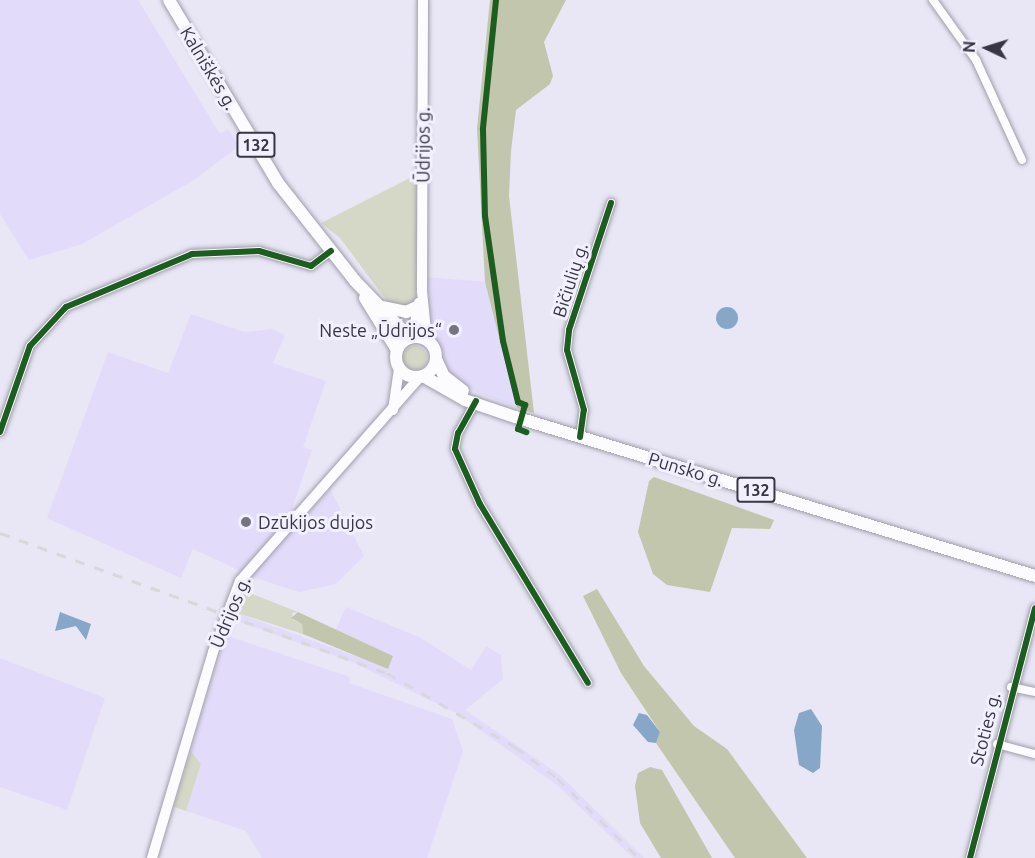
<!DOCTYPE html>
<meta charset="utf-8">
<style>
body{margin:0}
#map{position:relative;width:1035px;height:858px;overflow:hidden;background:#e9e6f6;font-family:Ubuntu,sans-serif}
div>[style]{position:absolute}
.built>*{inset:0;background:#e2dcfa}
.green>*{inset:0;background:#d5d8c6}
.round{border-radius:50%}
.forest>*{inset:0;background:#c2c6ad}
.water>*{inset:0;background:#86a7c7}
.roads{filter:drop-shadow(0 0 2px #a09daa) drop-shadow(0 0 2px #a09daa)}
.street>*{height:8px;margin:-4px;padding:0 4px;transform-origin:4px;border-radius:4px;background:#fcfbfe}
.secondary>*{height:10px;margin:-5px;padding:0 5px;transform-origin:5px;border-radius:5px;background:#fcfbfe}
.primary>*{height:12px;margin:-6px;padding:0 6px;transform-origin:6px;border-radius:6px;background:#fcfbfe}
.primary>.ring{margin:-6px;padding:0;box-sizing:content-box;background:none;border:12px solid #fcfbfe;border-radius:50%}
.rail>*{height:3px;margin-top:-1.5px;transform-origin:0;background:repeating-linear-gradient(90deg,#d8d7dc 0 10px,transparent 0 20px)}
.cycleway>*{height:6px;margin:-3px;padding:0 3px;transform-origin:3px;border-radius:3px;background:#1b5e20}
.dots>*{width:16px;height:16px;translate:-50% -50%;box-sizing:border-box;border:3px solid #f2f0fe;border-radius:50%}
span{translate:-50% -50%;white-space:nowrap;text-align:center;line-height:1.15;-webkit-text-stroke:6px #f2f0fe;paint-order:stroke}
.shield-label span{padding:2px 4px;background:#f2f0fe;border:2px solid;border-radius:4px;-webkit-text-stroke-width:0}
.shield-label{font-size:16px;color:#393644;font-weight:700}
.street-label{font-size:18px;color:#393644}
.poi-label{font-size:18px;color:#393644}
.right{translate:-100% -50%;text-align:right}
.left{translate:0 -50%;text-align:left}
.north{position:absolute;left:957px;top:18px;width:60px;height:60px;-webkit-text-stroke:4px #f2f0fe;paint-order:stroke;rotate:274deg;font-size:16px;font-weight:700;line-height:24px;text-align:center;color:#393644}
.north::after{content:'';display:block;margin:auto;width:21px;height:27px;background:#393644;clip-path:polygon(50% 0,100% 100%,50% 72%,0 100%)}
</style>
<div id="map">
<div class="built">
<div style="clip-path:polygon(0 0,138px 0,220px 134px,228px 129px,239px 146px,194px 180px,82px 244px,29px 260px,0 214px)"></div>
<div style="clip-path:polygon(427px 277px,485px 282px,517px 408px,478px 393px,449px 374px,428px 330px)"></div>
<div style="clip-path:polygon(191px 314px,244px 332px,272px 329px,285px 335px,273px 363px,326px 381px,303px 447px,312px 450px,290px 515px,241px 571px,193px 549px,181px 578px,47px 518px,108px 352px,168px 373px)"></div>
<div style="clip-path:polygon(330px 489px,364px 556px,336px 584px,299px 592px,249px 576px)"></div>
<div style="clip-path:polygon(346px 607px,421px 638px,471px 670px,486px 646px,501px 655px,503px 679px,465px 710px,560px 775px,644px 858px,633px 858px,557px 785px,456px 713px,352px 662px,229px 618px,231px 611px,388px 668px,393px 656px,335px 631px)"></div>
<div style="clip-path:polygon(225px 635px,350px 677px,349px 683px,452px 719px,463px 751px,427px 858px,262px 858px,246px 831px,186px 811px,201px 764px,191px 751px)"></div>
<div style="clip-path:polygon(0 658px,105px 698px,67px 810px,0 787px)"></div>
</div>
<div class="green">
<div style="clip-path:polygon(418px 174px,416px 299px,406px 307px,390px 305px,340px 238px,321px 223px)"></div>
<div class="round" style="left:403px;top:346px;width:24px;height:24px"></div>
<div style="clip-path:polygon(242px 590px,298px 612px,292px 613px,293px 620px,302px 624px,303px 634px,231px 611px)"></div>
<div style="clip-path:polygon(191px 751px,201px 764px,186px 811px,174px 807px)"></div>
</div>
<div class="forest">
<div style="clip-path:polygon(490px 0,566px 0,544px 42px,553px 76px,550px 84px,516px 110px,511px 151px,509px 196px,534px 413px,517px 408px,485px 282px,477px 128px)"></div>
<div style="clip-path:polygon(654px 477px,774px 520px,770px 529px,732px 528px,710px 592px,667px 585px,653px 574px,638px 532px,649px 481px)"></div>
<div style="clip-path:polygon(597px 589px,644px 666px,694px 726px,727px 749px,807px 858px,735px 858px,656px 743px,660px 732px,621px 673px,583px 596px)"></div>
<div style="clip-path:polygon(298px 612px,393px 656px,388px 669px,303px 634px,302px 624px,291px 618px)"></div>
<div style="clip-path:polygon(650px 767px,662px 770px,712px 858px,661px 858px,640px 823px,635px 786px,638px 773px)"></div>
</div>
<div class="water">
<div class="round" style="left:716px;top:307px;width:22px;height:22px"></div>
<div style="clip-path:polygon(60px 612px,91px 624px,86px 640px,76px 626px,55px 631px)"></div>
<div style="clip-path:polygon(811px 709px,822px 726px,820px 768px,813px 773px,799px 765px,794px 730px,799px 713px)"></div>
<div style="clip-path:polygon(639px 713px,647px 715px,660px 732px,656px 743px,648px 742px,633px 725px)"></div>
</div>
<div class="roads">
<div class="street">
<div style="left:933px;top:0;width:74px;rotate:54.4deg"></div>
<div style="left:976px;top:60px;width:110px;rotate:65.3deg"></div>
<div style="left:476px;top:401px;width:37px;rotate:119deg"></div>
<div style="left:458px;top:433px;width:16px;rotate:101deg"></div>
<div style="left:455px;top:449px;width:60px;rotate:65.6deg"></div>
<div style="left:480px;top:504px;width:209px;rotate:58.9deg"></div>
<div style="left:0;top:432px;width:91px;rotate:-70.8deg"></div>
<div style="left:30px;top:346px;width:53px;rotate:-47.3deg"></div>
<div style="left:66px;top:307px;width:137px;rotate:-22.8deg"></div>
<div style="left:192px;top:254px;width:67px;rotate:-2.6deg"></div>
<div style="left:259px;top:251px;width:54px;rotate:16.1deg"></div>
<div style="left:311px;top:266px;width:25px;rotate:-37deg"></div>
<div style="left:580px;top:437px;width:27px;rotate:-82deg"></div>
<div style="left:584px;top:410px;width:62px;rotate:-105.8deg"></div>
<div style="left:567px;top:350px;width:20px;rotate:-84deg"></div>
<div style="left:569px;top:330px;width:134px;rotate:-71.7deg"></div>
<div style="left:1011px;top:687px;width:25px;rotate:12deg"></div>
<div style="left:997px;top:744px;width:39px;rotate:15deg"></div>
<div style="left:970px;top:858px;width:258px;rotate:-75.4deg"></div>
</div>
<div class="secondary">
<div style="left:423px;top:0;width:291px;rotate:90.2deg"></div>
<div style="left:422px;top:291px;width:50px;rotate:84.3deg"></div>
<div style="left:412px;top:338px;width:36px;rotate:-79deg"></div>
<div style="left:393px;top:410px;width:41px;rotate:-81.7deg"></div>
<div style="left:152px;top:858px;width:215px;rotate:-73.5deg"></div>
<div style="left:213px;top:652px;width:76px;rotate:-69.2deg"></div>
<div style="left:240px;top:581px;width:272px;rotate:-48.6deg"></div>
</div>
<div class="primary">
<div style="left:169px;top:0;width:213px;rotate:59.2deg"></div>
<div style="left:278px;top:183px;width:125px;rotate:51.8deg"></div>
<div style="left:355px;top:281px;width:79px;rotate:46deg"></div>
<div style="left:365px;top:298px;width:61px;rotate:58.4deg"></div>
<div style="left:383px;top:307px;width:24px;rotate:12deg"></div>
<div style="left:406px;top:312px;width:14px;rotate:-25deg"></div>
<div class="ring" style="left:396px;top:337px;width:28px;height:28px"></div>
<div style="left:436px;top:359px;width:19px;rotate:65deg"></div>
<div style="left:444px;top:376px;width:24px;rotate:38deg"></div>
<div style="left:423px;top:376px;width:48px;rotate:29.7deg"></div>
<div style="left:465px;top:400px;width:53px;rotate:18.8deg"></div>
<div style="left:515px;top:417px;width:544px;rotate:17deg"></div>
</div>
</div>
<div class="rail">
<div style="left:0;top:533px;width:412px;rotate:19.9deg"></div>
<div style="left:387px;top:673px;width:148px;rotate:30deg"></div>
<div style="left:515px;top:747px;width:52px;rotate:36.4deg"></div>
<div style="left:557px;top:778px;width:115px;rotate:44.3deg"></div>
</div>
<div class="cycleway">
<div style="left:496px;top:0;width:130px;rotate:95.8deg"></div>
<div style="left:483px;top:129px;width:87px;rotate:88.7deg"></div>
<div style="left:485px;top:216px;width:126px;rotate:81.8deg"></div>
<div style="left:503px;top:341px;width:63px;rotate:76.2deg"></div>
<div style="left:518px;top:402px;width:8px;rotate:23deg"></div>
<div style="left:525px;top:405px;width:25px;rotate:106deg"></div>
<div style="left:518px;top:429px;width:9px;rotate:21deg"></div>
<div style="left:476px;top:401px;width:37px;rotate:119deg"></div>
<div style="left:458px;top:433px;width:16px;rotate:101deg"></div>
<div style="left:455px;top:449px;width:60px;rotate:65.6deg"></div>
<div style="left:480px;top:504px;width:209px;rotate:58.9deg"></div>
<div style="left:0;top:432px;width:91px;rotate:-70.8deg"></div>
<div style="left:30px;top:346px;width:53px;rotate:-47.3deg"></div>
<div style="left:66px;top:307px;width:137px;rotate:-22.8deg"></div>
<div style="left:192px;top:254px;width:67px;rotate:-2.6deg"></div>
<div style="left:259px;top:251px;width:54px;rotate:16.1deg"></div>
<div style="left:311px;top:266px;width:25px;rotate:-37deg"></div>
<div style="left:580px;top:437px;width:27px;rotate:-82deg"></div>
<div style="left:584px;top:410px;width:62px;rotate:-105.8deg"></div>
<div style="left:567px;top:350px;width:20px;rotate:-84deg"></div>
<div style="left:569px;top:330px;width:134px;rotate:-71.7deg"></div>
<div style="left:970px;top:858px;width:258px;rotate:-75.4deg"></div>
</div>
<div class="dots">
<div style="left:454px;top:330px;background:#777482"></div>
<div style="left:246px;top:522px;background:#777482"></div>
</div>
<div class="shield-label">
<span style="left:256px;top:145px">132</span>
<span style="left:756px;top:490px">132</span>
</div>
<div class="street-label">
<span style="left:209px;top:68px;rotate:59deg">Kalniškės g.</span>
<span style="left:423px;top:145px;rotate:-90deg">Ūdrijos g.</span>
<span style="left:570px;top:280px;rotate:-72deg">Bičiulių g.</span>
<span style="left:686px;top:469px;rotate:17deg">Punsko g.</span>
<span style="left:230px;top:612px;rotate:-67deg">Ūdrijos g.</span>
<span style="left:985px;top:729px;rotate:-76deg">Stoties g.</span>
</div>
<div class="poi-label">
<span class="right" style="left:442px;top:330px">Neste „Ūdrijos“</span>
<span class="left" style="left:258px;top:522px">Dzūkijos dujos</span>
</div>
<div class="north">N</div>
</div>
